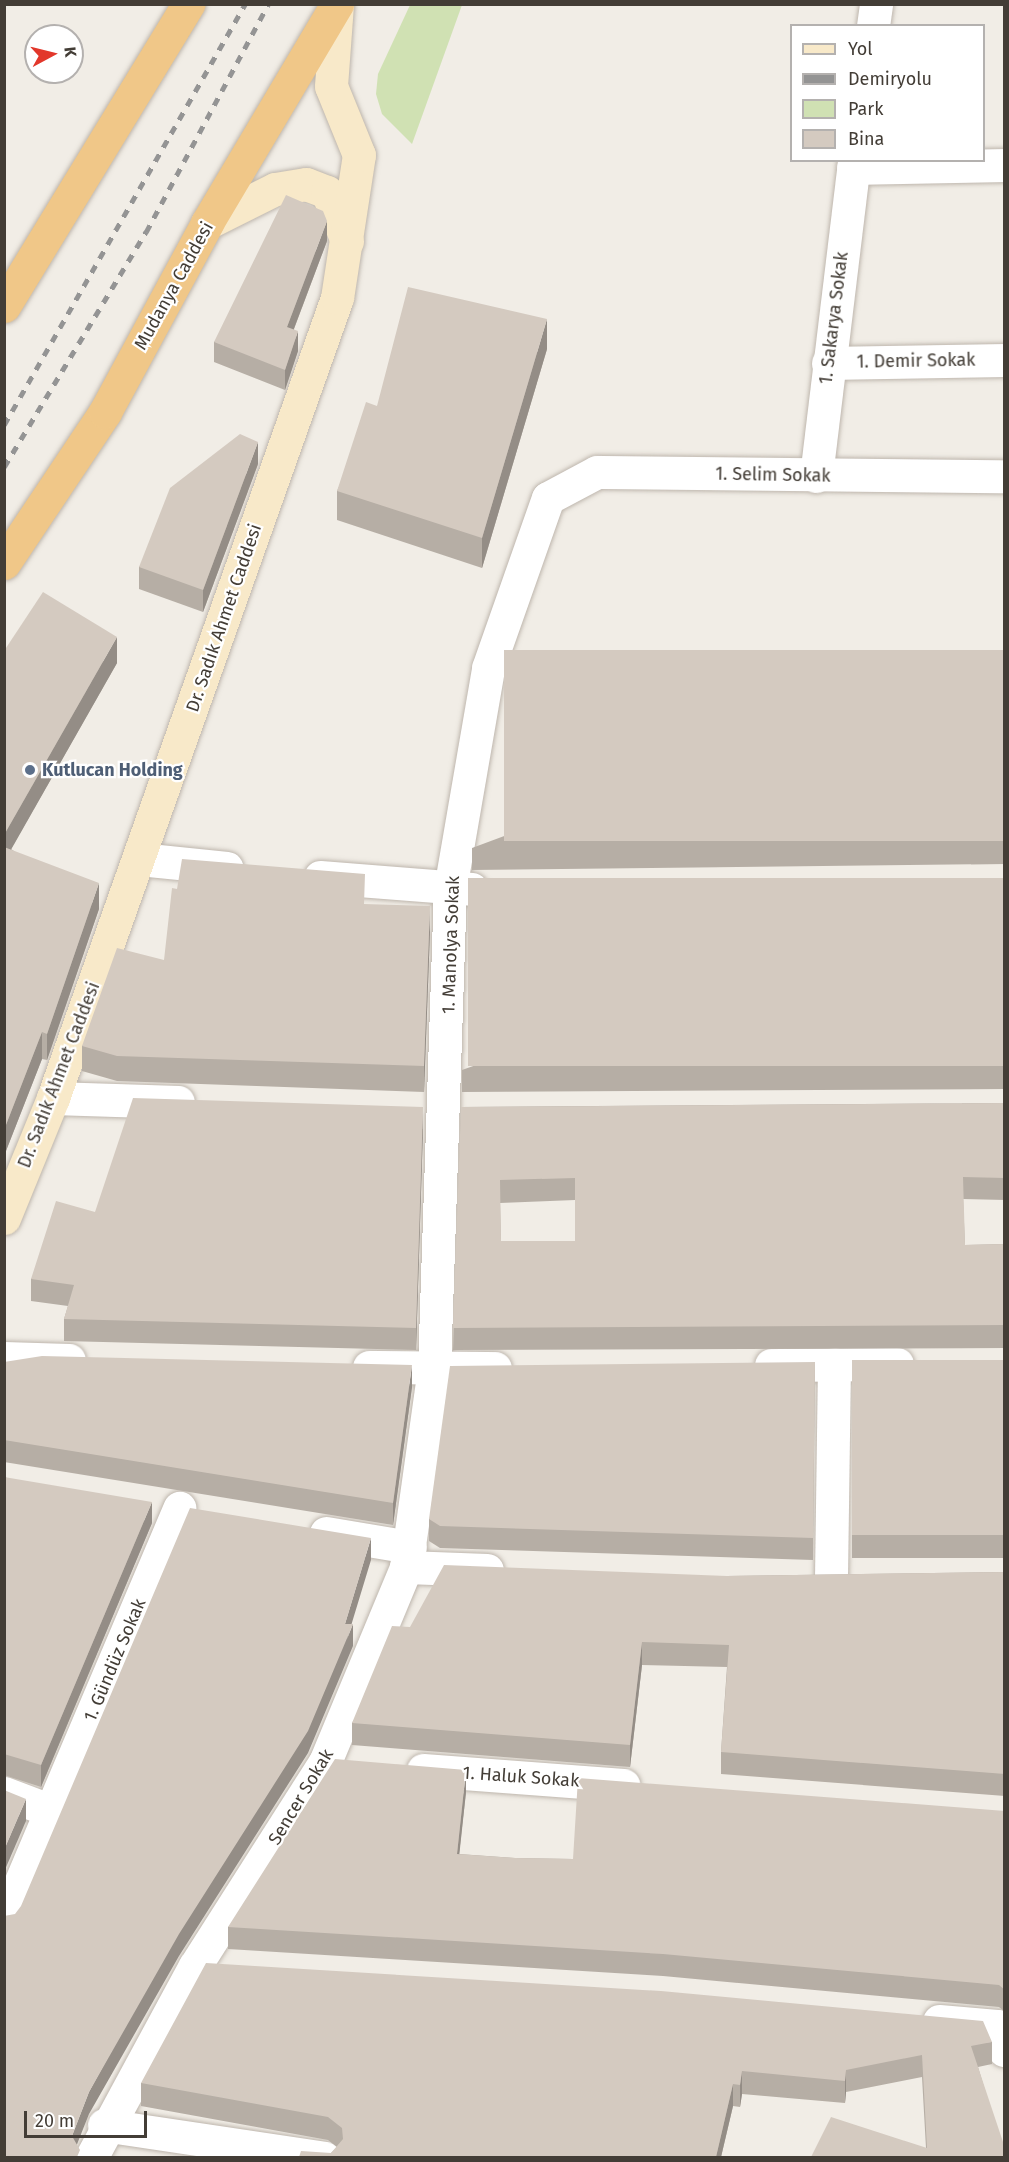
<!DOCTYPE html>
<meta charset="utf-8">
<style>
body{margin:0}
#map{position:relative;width:1009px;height:2162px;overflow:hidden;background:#f1ede6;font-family:"Fira Sans",sans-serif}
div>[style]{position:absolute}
.green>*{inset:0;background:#d0e1b3}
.roads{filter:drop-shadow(0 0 2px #beb6ad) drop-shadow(0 0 2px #beb6ad)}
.minor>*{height:33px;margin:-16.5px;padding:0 16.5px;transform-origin:16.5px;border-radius:16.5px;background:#fff}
.tertiary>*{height:33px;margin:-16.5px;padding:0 16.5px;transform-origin:16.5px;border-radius:16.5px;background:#fff}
.secondary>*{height:33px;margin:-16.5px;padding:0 16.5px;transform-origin:16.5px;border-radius:16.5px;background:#f8e9c9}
.trunk>*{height:33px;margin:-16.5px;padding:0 16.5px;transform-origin:16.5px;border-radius:16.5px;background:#f0c788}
.rail>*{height:4.5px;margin-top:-2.25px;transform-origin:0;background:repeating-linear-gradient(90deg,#949494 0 8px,transparent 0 16px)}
.wall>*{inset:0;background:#b6aea5;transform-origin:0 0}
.shaded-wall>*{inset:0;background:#948d86}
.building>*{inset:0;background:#d4cac0;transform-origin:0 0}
.dots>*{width:16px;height:16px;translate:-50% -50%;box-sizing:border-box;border:3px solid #fff;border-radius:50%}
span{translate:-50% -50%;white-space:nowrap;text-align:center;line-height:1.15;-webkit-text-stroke:4.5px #fff;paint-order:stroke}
.street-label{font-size:18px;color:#433d36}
.service-label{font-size:18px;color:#4e5e75;font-weight:700}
.left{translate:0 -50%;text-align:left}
.frame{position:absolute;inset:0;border:6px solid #433d36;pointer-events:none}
.legend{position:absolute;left:790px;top:24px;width:195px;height:138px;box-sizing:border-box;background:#fff;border:2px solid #b4b1af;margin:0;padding:8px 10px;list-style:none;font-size:18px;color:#433d36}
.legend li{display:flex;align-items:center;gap:12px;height:30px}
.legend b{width:30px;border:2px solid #b4b1af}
.north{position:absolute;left:24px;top:24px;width:60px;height:60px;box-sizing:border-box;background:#fff;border:2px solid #b4b1af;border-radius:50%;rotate:83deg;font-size:16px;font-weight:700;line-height:24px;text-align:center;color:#433d36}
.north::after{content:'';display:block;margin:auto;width:21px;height:27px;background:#e2372b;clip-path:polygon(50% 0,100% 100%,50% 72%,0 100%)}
.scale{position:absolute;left:24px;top:2111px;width:123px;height:27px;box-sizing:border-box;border:3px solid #433d36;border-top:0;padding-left:8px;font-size:18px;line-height:21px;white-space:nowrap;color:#433d36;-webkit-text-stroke:4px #fff;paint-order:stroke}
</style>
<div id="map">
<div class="green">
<div style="clip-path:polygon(410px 5px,462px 5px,412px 144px,382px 114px,376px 94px,378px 74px)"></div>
</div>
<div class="roads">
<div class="minor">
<div style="left:873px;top:26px;width:22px;rotate:-82deg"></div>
<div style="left:853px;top:168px;width:151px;rotate:-1.1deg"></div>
<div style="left:828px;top:363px;width:176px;rotate:-1deg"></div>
<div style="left:816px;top:476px;width:318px;rotate:-83.1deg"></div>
<div style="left:139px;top:859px;width:88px;rotate:5.8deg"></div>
<div style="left:320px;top:877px;width:152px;rotate:4.5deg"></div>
<div style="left:53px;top:1098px;width:125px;rotate:1.8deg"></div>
<div style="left:326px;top:1533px;width:85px;rotate:9.5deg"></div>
<div style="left:406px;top:1567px;width:81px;rotate:2.1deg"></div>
<div style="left:831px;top:1578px;width:214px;rotate:-89.2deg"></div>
<div style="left:423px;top:1770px;width:201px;rotate:4.3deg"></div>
<div style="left:4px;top:1793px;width:51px;rotate:20.6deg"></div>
<div style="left:4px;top:1921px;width:449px;rotate:-67deg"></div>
<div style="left:939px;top:2021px;width:58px;rotate:4.9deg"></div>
<div style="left:997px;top:2026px;width:25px;rotate:74deg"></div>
<div style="left:104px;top:2125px;width:223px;rotate:8.5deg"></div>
<div style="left:91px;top:2158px;width:218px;rotate:-61.6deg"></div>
<div style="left:195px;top:1966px;width:242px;rotate:-57.5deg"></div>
<div style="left:325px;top:1762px;width:211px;rotate:-67.4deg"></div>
<div style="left:406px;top:1567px;width:200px;rotate:-82deg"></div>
<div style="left:434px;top:1369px;width:480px;rotate:-88.1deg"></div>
<div style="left:450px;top:889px;width:224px;rotate:-80.2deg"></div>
<div style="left:488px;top:668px;width:180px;rotate:-70.6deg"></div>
<div style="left:548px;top:498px;width:55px;rotate:-28deg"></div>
<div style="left:597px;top:472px;width:407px;rotate:0.6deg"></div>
</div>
<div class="tertiary">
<div style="left:4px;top:1358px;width:65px;rotate:1.8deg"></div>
<div style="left:771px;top:1365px;width:126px;rotate:-0.5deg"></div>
<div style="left:369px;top:1367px;width:126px;rotate:0.5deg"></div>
</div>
<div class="secondary">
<div style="left:207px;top:223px;width:76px;rotate:-26.6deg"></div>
<div style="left:275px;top:189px;width:31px;rotate:-9deg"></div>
<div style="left:306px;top:184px;width:22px;rotate:21deg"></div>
<div style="left:327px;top:192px;width:53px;rotate:67.8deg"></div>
<div style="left:4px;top:1218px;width:130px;rotate:-67.8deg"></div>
<div style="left:53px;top:1098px;width:849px;rotate:-70.46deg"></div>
<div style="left:337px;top:298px;width:145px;rotate:-81.3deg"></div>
<div style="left:359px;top:155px;width:74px;rotate:-112.1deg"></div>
<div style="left:331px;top:86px;width:81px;rotate:-85.8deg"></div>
</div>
<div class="trunk">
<div style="left:4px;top:306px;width:354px;rotate:-58.6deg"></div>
<div style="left:4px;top:563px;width:182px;rotate:-56.2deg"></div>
<div style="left:105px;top:412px;width:215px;rotate:-61.6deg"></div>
<div style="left:207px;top:223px;width:255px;rotate:-59.3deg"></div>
</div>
</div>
<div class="rail">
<div style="left:4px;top:425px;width:485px;rotate:-60.2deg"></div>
<div style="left:4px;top:467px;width:275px;rotate:-58.9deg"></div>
<div style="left:146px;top:232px;width:259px;rotate:-61.8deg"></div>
</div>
<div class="wall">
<div style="clip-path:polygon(327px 241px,294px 329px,298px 351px,285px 390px,214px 362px,214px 342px)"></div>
<div style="clip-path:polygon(547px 349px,482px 568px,337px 520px,337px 491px,377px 406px)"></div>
<div style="clip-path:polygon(258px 464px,203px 612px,139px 589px,139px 567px)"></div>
<div style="clip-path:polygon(1005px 650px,1005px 864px,472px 870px,472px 848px)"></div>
<div style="clip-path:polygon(4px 651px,117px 663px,11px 849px,99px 909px,47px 1060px,42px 1059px,4px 1156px)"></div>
<div style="clip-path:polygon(1004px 878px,1005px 1089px,462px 1092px,462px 1070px)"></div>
<div style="clip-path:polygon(365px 905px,430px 931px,424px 1092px,117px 1081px,82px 1071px,82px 1046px,164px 960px)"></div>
<div style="clip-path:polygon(evenodd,1005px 1103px,1005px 1200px,963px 1199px,965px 1245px,1005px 1244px,1005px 1348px,453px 1350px,461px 1107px,1005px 1103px,575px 1200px,575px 1241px,501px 1241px,500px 1203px,575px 1200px)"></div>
<div style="clip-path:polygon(423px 1129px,416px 1350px,64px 1341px,64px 1319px,68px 1306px,31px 1301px,31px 1279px,95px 1212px)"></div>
<div style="left:1005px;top:1360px;width:198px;height:153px;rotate:90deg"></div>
<div style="clip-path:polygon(4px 1362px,412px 1387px,393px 1525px,4px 1462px)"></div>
<div style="clip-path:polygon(815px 1362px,813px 1560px,440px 1548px,429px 1541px,429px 1519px)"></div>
<div style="clip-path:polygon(4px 1477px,152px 1523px,41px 1787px,4px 1775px)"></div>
<div style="clip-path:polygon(1004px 1572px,1005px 1796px,721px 1774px,721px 1752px,727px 1667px,642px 1665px,630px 1767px,352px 1745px,352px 1723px,410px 1627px,727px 1576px)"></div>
<div style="clip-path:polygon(466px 1792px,459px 1854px,515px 1858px,573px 1859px,1005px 1811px,1005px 2012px,999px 2007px,663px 1976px,228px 1949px,228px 1927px)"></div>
<div style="clip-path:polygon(992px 2042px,992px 2064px,978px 2067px,1005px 2157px,926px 2148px,922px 2077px,846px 2092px,845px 2103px,742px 2094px,740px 2107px,733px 2106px,721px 2157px,299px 2157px,331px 2153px,337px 2147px,328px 2140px,141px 2106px,141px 2083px)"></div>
</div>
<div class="shaded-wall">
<div style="clip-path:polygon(327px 221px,327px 241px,287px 347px,287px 327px)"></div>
<div style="clip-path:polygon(547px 319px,547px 349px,482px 568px,482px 538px)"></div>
<div style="clip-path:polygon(298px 331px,298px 351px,285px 390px,285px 370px)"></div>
<div style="clip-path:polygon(258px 442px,258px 464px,203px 612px,203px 590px)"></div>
<div style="clip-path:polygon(117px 637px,117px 663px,4px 862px,4px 835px)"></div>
<div style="clip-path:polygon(99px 883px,99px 909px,47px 1060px,47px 1034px)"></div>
<div style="clip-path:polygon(430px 906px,430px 931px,424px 1092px,424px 1066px)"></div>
<div style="clip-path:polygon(42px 1032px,42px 1059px,4px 1156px,4px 1130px)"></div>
<div style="clip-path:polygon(423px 1107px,423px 1129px,416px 1350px,416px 1328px)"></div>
<div style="clip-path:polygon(412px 1365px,412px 1387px,393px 1525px,393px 1503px)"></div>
<div style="clip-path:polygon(152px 1502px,152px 1523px,41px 1787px,41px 1765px)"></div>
<div style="clip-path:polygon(371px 1538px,371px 1560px,347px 1639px,353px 1624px,353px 1646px,308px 1753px,179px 1956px,89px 2114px,72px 2157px,72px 2136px,89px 2092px,345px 1624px)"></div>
<div style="clip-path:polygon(642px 1642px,642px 1665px,630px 1767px,630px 1745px)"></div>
<div style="clip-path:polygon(466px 1770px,466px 1792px,457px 1876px,457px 1854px)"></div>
<div style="clip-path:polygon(26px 1799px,26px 1821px,4px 1872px,4px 1850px)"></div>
<div style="clip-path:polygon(846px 2070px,846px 2092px,845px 2103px,845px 2081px)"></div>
<div style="clip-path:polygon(742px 2071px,742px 2094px,740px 2107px,740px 2085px)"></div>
<div style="clip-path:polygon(733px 2084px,733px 2106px,721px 2157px,716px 2157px)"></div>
</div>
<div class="building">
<div style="clip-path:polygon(286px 195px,323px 211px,327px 221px,287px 327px,298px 331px,285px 370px,214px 342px)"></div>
<div style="clip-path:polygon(408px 287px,547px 319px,482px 538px,337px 491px,366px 402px,377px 406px)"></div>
<div style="clip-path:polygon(240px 434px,258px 442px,203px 590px,139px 567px,170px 488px)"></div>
<div style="clip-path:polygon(43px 592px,117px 637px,4px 835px,4px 651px)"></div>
<div style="left:1005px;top:650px;width:191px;height:501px;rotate:90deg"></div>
<div style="clip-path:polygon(4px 847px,99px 883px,47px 1034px,42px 1032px,4px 1130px)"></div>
<div style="clip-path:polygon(182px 859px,365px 874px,364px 904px,430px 906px,424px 1066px,117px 1056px,82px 1046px,117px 948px,164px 960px,172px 888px,177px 889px)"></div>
<div style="left:1004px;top:878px;width:188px;height:536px;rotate:90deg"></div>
<div style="clip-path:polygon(133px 1098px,423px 1107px,416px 1328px,64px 1319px,74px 1285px,31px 1279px,56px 1201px,95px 1212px)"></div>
<div style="clip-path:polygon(evenodd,1004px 1103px,1005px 1178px,963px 1177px,965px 1245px,1005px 1244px,1005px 1325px,453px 1328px,461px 1107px,1004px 1103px,575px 1178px,575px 1241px,501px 1241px,500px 1180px,575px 1178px)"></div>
<div style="clip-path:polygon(42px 1356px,412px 1365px,393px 1503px,4px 1440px,4px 1362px)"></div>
<div style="left:1005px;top:1360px;width:175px;height:153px;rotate:90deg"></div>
<div style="clip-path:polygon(815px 1362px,813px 1538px,440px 1526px,429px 1519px,450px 1366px)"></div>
<div style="clip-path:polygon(4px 1477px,152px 1502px,41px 1765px,4px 1754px)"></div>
<div style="clip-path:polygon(190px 1508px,371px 1538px,345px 1624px,353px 1624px,308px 1731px,179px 1934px,89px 2092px,72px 2136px,80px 2150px,77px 2157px,4px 2157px,4px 1916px,15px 1914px,21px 1906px)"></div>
<div style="clip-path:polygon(444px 1565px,727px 1576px,1005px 1572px,1005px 1774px,721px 1752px,729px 1645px,642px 1642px,630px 1745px,352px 1723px,392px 1626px,410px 1627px)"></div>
<div style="clip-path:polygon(335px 1759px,466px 1770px,457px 1854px,515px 1858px,573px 1859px,578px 1778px,1005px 1811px,1005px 1990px,999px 1985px,663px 1954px,228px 1927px)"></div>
<div style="clip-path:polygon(4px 1790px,26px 1799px,4px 1850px)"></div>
<div style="clip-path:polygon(206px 1963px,661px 1991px,983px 2021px,992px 2042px,971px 2046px,1003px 2142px,1005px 2141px,1005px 2157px,811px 2157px,831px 2117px,927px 2148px,922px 2055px,846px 2070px,845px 2081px,742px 2071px,740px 2085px,733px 2084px,716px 2157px,299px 2157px,301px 2151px,331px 2153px,343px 2139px,342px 2128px,328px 2117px,141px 2083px)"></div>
</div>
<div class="dots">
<div style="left:30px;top:770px;background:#5c6f8a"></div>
</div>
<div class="street-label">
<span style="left:174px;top:286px;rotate:-61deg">Mudanya Caddesi</span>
<span style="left:834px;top:318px;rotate:-83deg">1. Sakarya Sokak</span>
<span style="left:916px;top:361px;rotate:-1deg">1. Demir Sokak</span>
<span style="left:773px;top:475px;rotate:1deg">1. Selim Sokak</span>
<span style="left:224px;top:618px;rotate:-71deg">Dr. Sadık Ahmet Caddesi</span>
<span style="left:451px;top:945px;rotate:-88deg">1. Manolya Sokak</span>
<span style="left:59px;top:1075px;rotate:-69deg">Dr. Sadık Ahmet Caddesi</span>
<span style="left:115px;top:1660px;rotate:-67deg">1. Gündüz Sokak</span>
<span style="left:521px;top:1777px;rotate:4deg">1. Haluk Sokak</span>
<span style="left:301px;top:1797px;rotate:-59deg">Sencer Sokak</span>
</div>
<div class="service-label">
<span class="left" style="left:42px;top:770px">Kutlucan Holding</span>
</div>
<div class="frame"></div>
<ul class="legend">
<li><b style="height:8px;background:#f8e9c9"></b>Yol</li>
<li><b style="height:8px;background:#949494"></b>Demiryolu</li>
<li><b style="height:16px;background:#d0e1b3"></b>Park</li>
<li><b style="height:16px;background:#d4cac0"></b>Bina</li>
</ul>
<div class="north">K</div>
<div class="scale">20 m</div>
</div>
